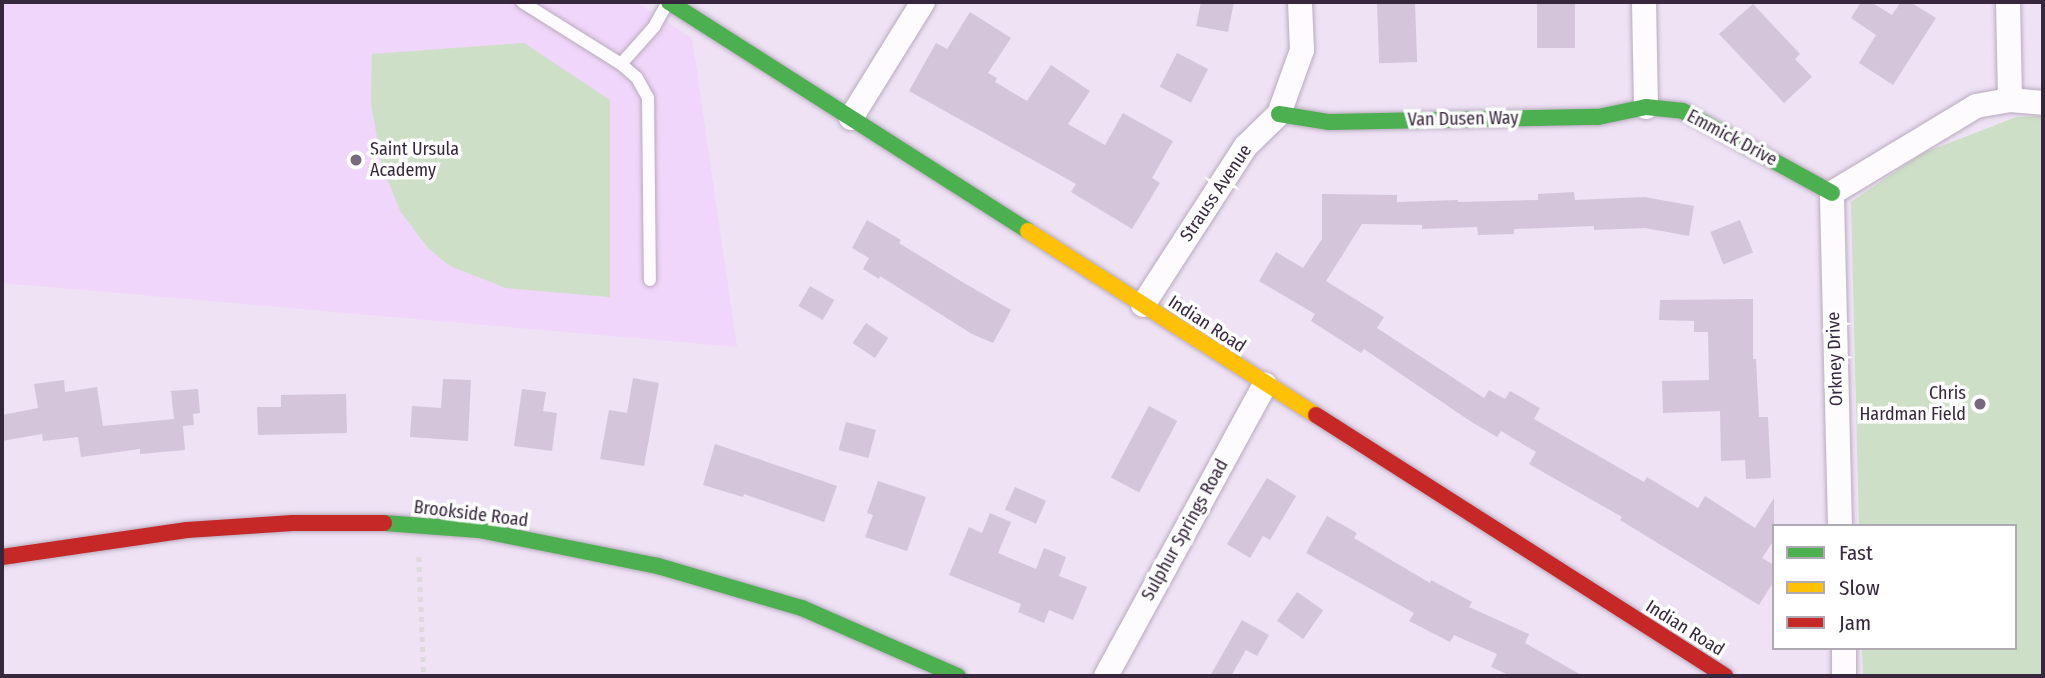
<!DOCTYPE html>
<style>
body{margin:0}
#map{position:relative;width:2045px;height:678px;overflow:hidden;background:#efe2f5;font-family:"Fira Sans Condensed",sans-serif}
div>[style]{position:absolute}
.built>*{inset:0;background:#f0d6fa}
.green>*{inset:0;background:#cddfc6}
.building>*{inset:0;background:#d4c5da;transform-origin:0 0}
.path>*{height:4.5px;margin-top:-2.25px;transform-origin:0;background:repeating-linear-gradient(90deg,#ddd9df 0 5px,transparent 0 10px)}
.roads{filter:drop-shadow(0 0 2px #b8aabd) drop-shadow(0 0 2px #b8aabd)}
.lane>*{height:12px;margin:-6px;padding:0 6px;transform-origin:6px;border-radius:6px;background:#fdfbfe}
.street>*{height:24px;margin:-12px;padding:0 12px;transform-origin:12px;border-radius:12px;background:#fdfbfe}
.fast>*{height:16px;margin:-8px;padding:0 8px;transform-origin:8px;border-radius:8px;background:#4caf50}
.slow>*{height:16px;margin:-8px;padding:0 8px;transform-origin:8px;border-radius:8px;background:#ffc107}
.jam>*{height:16px;margin:-8px;padding:0 8px;transform-origin:8px;border-radius:8px;background:#c62828}
.dots>*{width:19px;height:19px;translate:-50% -50%;box-sizing:border-box;border:4px solid #fff;border-radius:50%}
span{translate:-50% -50%;white-space:nowrap;text-align:center;line-height:1.15;-webkit-text-stroke:7px #fff;paint-order:stroke}
.street-label{font-size:18px;color:#37273d}
.poi-label{font-size:18px;color:#37273d}
.left{translate:0 -50%;text-align:left}
.right{translate:-100% -50%;text-align:right}
.frame{position:absolute;inset:0;border:4px solid #37273d;pointer-events:none}
.legend{position:absolute;left:1772px;top:524px;width:245px;height:126px;box-sizing:border-box;background:#fff;border:2px solid #afa9b1;margin:0;padding:9px 12px;list-style:none;font-size:21px;color:#37273d}
.legend li{display:flex;align-items:center;gap:14px;height:35px}
.legend b{width:35px;border:2px solid #afa9b1}
</style>
<div id="map">
<div class="built">
<div style="clip-path:polygon(2px 2px,636px 2px,692px 38px,737px 347px,2px 283px)"></div>
</div>
<div class="green">
<div style="clip-path:polygon(524px 43px,610px 100px,610px 297px,506px 288px,450px 266px,428px 248px,400px 211px,382px 165px,371px 104px,372px 54px)"></div>
<div style="clip-path:polygon(2043px 116px,2043px 676px,1863px 676px,1862px 648px,2015px 648px,2015px 526px,1859px 526px,1851px 202px,1921px 154px,2016px 117px)"></div>
</div>
<div class="building">
<div style="clip-path:polygon(1201px 2px,1234px 2px,1228px 32px,1196px 26px)"></div>
<div style="left:1415px;top:2px;width:60px;height:38px;rotate:88deg"></div>
<div style="left:1537px;top:2px;width:38px;height:46px"></div>
<div style="clip-path:polygon(1861px 2px,1871px 2px,1892px 15px,1901px 2px,1910px 2px,1936px 18px,1893px 85px,1859px 63px,1876px 35px,1851px 18px)"></div>
<div style="clip-path:polygon(1753px 4px,1800px 54px,1795px 59px,1812px 77px,1784px 103px,1719px 34px)"></div>
<div style="clip-path:polygon(970px 12px,1011px 38px,988px 73px,997px 78px,995px 82px,1027px 101px,1051px 65px,1090px 91px,1068px 124px,1105px 145px,1123px 113px,1173px 141px,1152px 178px,1160px 183px,1132px 229px,1071px 192px,1076px 184px,909px 91px,936px 43px,947px 49px)"></div>
<div style="left:1177px;top:53px;width:35px;height:38px;rotate:27deg"></div>
<div style="clip-path:polygon(1574px 192px,1575px 200px,1645px 197px,1694px 206px,1689px 236px,1645px 228px,1594px 230px,1594px 226px,1514px 229px,1514px 234px,1478px 235px,1477px 227px,1422px 229px,1422px 225px,1362px 224px,1326px 281px,1384px 317px,1377px 328px,1484px 398px,1489px 390px,1505px 399px,1510px 391px,1540px 408px,1534px 419px,1644px 482px,1647px 477px,1698px 508px,1705px 496px,1755px 528px,1774px 498px,1774px 540px,1762px 558px,1774px 565px,1774px 581px,1759px 605px,1620px 520px,1622px 517px,1529px 464px,1536px 452px,1501px 431px,1497px 437px,1470px 421px,1364px 349px,1361px 353px,1311px 321px,1315px 314px,1259px 281px,1276px 252px,1303px 268px,1322px 239px,1322px 194px,1397px 195px,1397px 202px,1458px 200px,1458px 202px,1538px 200px,1538px 194px)"></div>
<div style="clip-path:polygon(867px 220px,901px 240px,899px 243px,964px 283px,1011px 310px,993px 343px,972px 334px,880px 276px,879px 279px,863px 269px,869px 258px,852px 248px)"></div>
<div style="left:1740px;top:220px;width:35px;height:32px;rotate:68deg"></div>
<div style="left:810px;top:286px;width:28px;height:23px;rotate:30deg"></div>
<div style="clip-path:polygon(1753px 299px,1753px 359px,1756px 359px,1759px 417px,1768px 417px,1771px 478px,1746px 479px,1745px 460px,1721px 461px,1720px 411px,1663px 413px,1662px 381px,1709px 380px,1708px 332px,1694px 332px,1694px 321px,1659px 320px,1660px 300px)"></div>
<div style="left:866px;top:323px;width:27px;height:24px;rotate:34deg"></div>
<div style="clip-path:polygon(633px 378px,659px 383px,644px 466px,600px 459px,609px 410px,627px 413px)"></div>
<div style="clip-path:polygon(443px 379px,471px 380px,468px 441px,410px 437px,412px 406px,441px 408px)"></div>
<div style="clip-path:polygon(64px 380px,65px 392px,97px 387px,103px 426px,174px 419px,171px 391px,198px 389px,200px 413px,193px 414px,194px 425px,183px 426px,185px 450px,140px 454px,140px 449px,81px 457px,78px 437px,43px 441px,42px 434px,2px 441px,2px 415px,38px 408px,34px 384px)"></div>
<div style="clip-path:polygon(522px 389px,546px 392px,543px 411px,557px 413px,552px 451px,514px 446px)"></div>
<div style="clip-path:polygon(346px 394px,347px 433px,258px 435px,257px 407px,281px 407px,281px 395px)"></div>
<div style="left:1149px;top:406px;width:32px;height:81px;rotate:28deg"></div>
<div style="left:846px;top:422px;width:31px;height:29px;rotate:15deg"></div>
<div style="clip-path:polygon(715px 444px,837px 486px,824px 522px,744px 494px,743px 497px,703px 485px)"></div>
<div style="clip-path:polygon(1267px 478px,1296px 496px,1270px 540px,1263px 536px,1250px 558px,1227px 544px)"></div>
<div style="clip-path:polygon(878px 481px,926px 497px,907px 551px,865px 537px,873px 515px,867px 513px)"></div>
<div style="left:1015px;top:487px;width:34px;height:25px;rotate:24deg"></div>
<div style="clip-path:polygon(990px 513px,1011px 522px,998px 553px,1036px 569px,1044px 548px,1066px 557px,1059px 576px,1087px 587px,1073px 620px,1049px 610px,1044px 623px,1018px 612px,1021px 604px,949px 575px,969px 527px,982px 533px)"></div>
<div style="clip-path:polygon(1327px 516px,1357px 533px,1354px 538px,1430px 583px,1431px 580px,1472px 602px,1469px 607px,1529px 634px,1525px 643px,1583px 676px,1511px 676px,1491px 667px,1497px 654px,1454px 635px,1450px 642px,1409px 621px,1414px 613px,1306px 553px)"></div>
<div style="left:1297px;top:592px;width:32px;height:35px;rotate:35deg"></div>
<div style="clip-path:polygon(1242px 620px,1269px 635px,1257px 656px,1246px 650px,1231px 676px,1210px 676px)"></div>
</div>
<div class="path">
<div style="left:419px;top:557px;width:119px;rotate:87.6deg"></div>
</div>
<div class="roads">
<div class="lane">
<div style="left:522px;top:2px;width:117px;rotate:32.1deg"></div>
<div style="left:621px;top:64px;width:21px;rotate:41deg"></div>
<div style="left:637px;top:78px;width:23px;rotate:61deg"></div>
<div style="left:648px;top:98px;width:182px;rotate:89.4deg"></div>
<div style="left:621px;top:64px;width:50px;rotate:-48.3deg"></div>
<div style="left:654px;top:27px;width:29px;rotate:-61deg"></div>
</div>
<div class="street">
<div style="left:1644px;top:2px;width:105px;rotate:88.9deg"></div>
<div style="left:2008px;top:2px;width:98px;rotate:88.8deg"></div>
<div style="left:851px;top:118px;width:137px;rotate:-58.2deg"></div>
<div style="left:1143px;top:305px;width:189px;rotate:-57.1deg"></div>
<div style="left:1246px;top:146px;width:46px;rotate:-44.1deg"></div>
<div style="left:1279px;top:114px;width:68px;rotate:-70.2deg"></div>
<div style="left:1302px;top:50px;width:48px;rotate:-92.4deg"></div>
<div style="left:1840px;top:526px;width:333px;rotate:-91.4deg"></div>
<div style="left:1832px;top:193px;width:168px;rotate:-31.1deg"></div>
<div style="left:1976px;top:106px;width:35px;rotate:-10deg"></div>
<div style="left:2010px;top:100px;width:33px;rotate:5deg"></div>
<div style="left:1844px;top:648px;width:28px;rotate:90deg"></div>
<div style="left:1106px;top:676px;width:332px;rotate:-61.4deg"></div>
</div>
<div class="fast">
<div style="left:669px;top:2px;width:426px;rotate:32.5deg"></div>
<div style="left:1279px;top:114px;width:51px;rotate:9.1deg"></div>
<div style="left:1329px;top:122px;width:269px;rotate:-1.1deg"></div>
<div style="left:1598px;top:117px;width:49px;rotate:-11.8deg"></div>
<div style="left:1646px;top:107px;width:37px;rotate:6deg"></div>
<div style="left:1683px;top:111px;width:170px;rotate:28.8deg"></div>
<div style="left:384px;top:523px;width:95px;rotate:4.2deg"></div>
<div style="left:479px;top:530px;width:183px;rotate:11.4deg"></div>
<div style="left:658px;top:566px;width:150px;rotate:16.3deg"></div>
<div style="left:802px;top:608px;width:170px;rotate:23.6deg"></div>
</div>
<div class="slow">
<div style="left:1028px;top:231px;width:342px;rotate:32.6deg"></div>
</div>
<div class="jam">
<div style="left:1316px;top:415px;width:485px;rotate:32.5deg"></div>
<div style="left:2px;top:557px;width:187px;rotate:-8.3deg"></div>
<div style="left:187px;top:530px;width:106px;rotate:-3.8deg"></div>
<div style="left:293px;top:523px;width:91px"></div>
</div>
</div>
<div class="dots">
<div style="left:356px;top:160px;background:#77687d"></div>
<div style="left:1980px;top:404px;background:#77687d"></div>
</div>
<div class="street-label">
<span style="left:1463px;top:119px;rotate:-1deg">Van Dusen Way</span>
<span style="left:1732px;top:138px;rotate:28deg">Emmick Drive</span>
<span style="left:1216px;top:193px;rotate:-56deg">Strauss Avenue</span>
<span style="left:1207px;top:324px;rotate:33deg">Indian Road</span>
<span style="left:1835px;top:359px;rotate:-92deg">Orkney Drive</span>
<span style="left:471px;top:514px;rotate:7deg">Brookside Road</span>
<span style="left:1185px;top:530px;rotate:-61deg">Sulphur Springs Road</span>
<span style="left:1685px;top:628px;rotate:32deg">Indian Road</span>
</div>
<div class="poi-label">
<span class="left" style="left:370px;top:160px">Saint Ursula<br>Academy</span>
<span class="right" style="left:1966px;top:404px">Chris<br>Hardman Field</span>
</div>
<div class="frame"></div>
<ul class="legend">
<li><b style="height:9px;background:#4caf50"></b>Fast</li>
<li><b style="height:9px;background:#ffc107"></b>Slow</li>
<li><b style="height:9px;background:#c62828"></b>Jam</li>
</ul>
</div>
